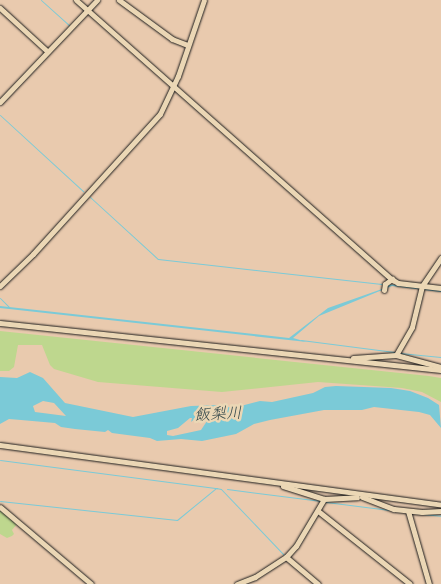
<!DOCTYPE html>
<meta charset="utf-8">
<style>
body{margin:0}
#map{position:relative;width:441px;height:584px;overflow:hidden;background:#e9caae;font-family:Pangolin,"Klee One",sans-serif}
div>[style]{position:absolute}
.green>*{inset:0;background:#bed78e}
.water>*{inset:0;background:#7bcad7}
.stream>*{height:1px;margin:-0.5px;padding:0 0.5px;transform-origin:0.5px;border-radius:0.5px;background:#7bcad7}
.roads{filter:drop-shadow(0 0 1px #1c1c1c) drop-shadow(0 0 1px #1c1c1c)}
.minor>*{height:5px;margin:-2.5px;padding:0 2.5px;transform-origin:2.5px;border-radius:2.5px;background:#ebd7b5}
span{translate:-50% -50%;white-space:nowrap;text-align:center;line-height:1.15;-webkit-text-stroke:5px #ebd7b5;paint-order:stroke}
.water-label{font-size:16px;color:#34484b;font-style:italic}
</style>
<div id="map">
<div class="green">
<div style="clip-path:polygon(0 331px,429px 376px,441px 378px,441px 402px,422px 392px,402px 388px,318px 382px,222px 392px,98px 382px,54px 369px,50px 365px,42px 345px,18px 345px,14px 367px,9px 371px,0 371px)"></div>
<div style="clip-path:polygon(0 509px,17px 524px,12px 530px,14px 534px,12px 536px,7px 538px,0 534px)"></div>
</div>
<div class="water">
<div style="clip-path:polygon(386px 284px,441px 289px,441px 292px,392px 286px,319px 316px,293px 338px,307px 342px,0 308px,0 306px,289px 338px,328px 308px,382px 289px)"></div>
<div style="clip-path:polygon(evenodd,30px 372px,43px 378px,65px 403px,133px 417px,191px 406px,220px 405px,233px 408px,260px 401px,272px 402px,313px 393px,325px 387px,336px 386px,391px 388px,410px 391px,428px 398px,439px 405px,441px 428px,430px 415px,419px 412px,374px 407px,362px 410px,324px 410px,270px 420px,254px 424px,236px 434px,202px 441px,181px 439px,157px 441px,150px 438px,112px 433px,108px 430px,105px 432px,75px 429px,61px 427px,55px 423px,21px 420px,9px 419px,0 424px,0 377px,17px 378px,30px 372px,43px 401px,54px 403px,66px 416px,35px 412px,33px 406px,43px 401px,30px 372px,190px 418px,192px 418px,191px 422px,196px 418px,209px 418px,201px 430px,173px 436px,167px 435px,167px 431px,178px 428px,190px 418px)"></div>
</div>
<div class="stream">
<div style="left:41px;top:0;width:38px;rotate:42deg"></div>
<div style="left:0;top:115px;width:113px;rotate:42.5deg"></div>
<div style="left:90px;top:197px;width:92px;rotate:42.4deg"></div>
<div style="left:158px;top:259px;width:225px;rotate:6.4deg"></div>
<div style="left:0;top:298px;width:14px;rotate:45deg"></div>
<div style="left:301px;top:340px;width:94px;rotate:7.4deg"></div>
<div style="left:400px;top:353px;width:41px;rotate:5.6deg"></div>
<div style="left:0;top:460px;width:219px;rotate:7.4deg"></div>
<div style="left:227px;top:489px;width:95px;rotate:7.3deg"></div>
<div style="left:0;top:501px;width:178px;rotate:6.1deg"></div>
<div style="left:177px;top:520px;width:50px;rotate:-39.4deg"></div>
<div style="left:216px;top:488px;width:5px;rotate:11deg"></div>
<div style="left:221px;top:489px;width:91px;rotate:46.3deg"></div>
<div style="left:326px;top:502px;width:64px;rotate:7.2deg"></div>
<div style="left:423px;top:514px;width:18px;rotate:6deg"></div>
</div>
<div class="roads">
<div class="minor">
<div style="left:76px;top:0;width:423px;rotate:41.5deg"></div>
<div style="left:393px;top:280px;width:6px;rotate:31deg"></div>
<div style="left:398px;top:283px;width:43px;rotate:6.6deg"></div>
<div style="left:119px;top:0;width:66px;rotate:36.3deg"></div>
<div style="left:172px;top:39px;width:17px;rotate:21deg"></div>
<div style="left:0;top:8px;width:64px;rotate:42.5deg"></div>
<div style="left:0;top:102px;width:141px;rotate:-46.4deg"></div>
<div style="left:0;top:286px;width:46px;rotate:-44.1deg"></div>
<div style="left:33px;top:254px;width:189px;rotate:-47.8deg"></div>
<div style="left:160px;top:114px;width:42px;rotate:-64.7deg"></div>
<div style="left:178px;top:76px;width:80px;rotate:-71.1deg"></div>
<div style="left:384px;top:290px;width:6px;rotate:-81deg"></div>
<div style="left:385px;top:284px;width:9px;rotate:-36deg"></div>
<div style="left:0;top:323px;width:443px;rotate:6.1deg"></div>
<div style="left:396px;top:355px;width:47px;rotate:14.9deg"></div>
<div style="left:353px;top:358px;width:43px;rotate:-4deg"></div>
<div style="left:396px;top:355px;width:32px;rotate:-60deg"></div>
<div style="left:412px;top:327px;width:42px;rotate:-76.3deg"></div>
<div style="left:422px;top:286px;width:34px;rotate:-56deg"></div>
<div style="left:0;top:445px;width:445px;rotate:7.7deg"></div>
<div style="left:283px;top:486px;width:43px;rotate:17.6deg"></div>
<div style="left:324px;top:499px;width:33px;rotate:-3deg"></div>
<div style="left:362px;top:497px;width:34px;rotate:21deg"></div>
<div style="left:394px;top:509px;width:28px;rotate:6deg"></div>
<div style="left:422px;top:512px;width:19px;rotate:-3deg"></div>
<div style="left:0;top:507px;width:119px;rotate:40.2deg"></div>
<div style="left:318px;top:511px;width:117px;rotate:38.4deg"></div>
<div style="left:408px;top:511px;width:76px;rotate:74deg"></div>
<div style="left:286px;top:557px;width:42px;rotate:40.2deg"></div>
<div style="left:237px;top:584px;width:19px;rotate:-21deg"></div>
<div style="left:255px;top:577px;width:37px;rotate:-33deg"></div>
<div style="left:286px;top:557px;width:15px;rotate:-48deg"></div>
<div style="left:296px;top:546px;width:55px;rotate:-59.2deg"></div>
</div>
</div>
<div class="water-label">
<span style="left:218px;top:414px;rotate:-3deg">飯梨川</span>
</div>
</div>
